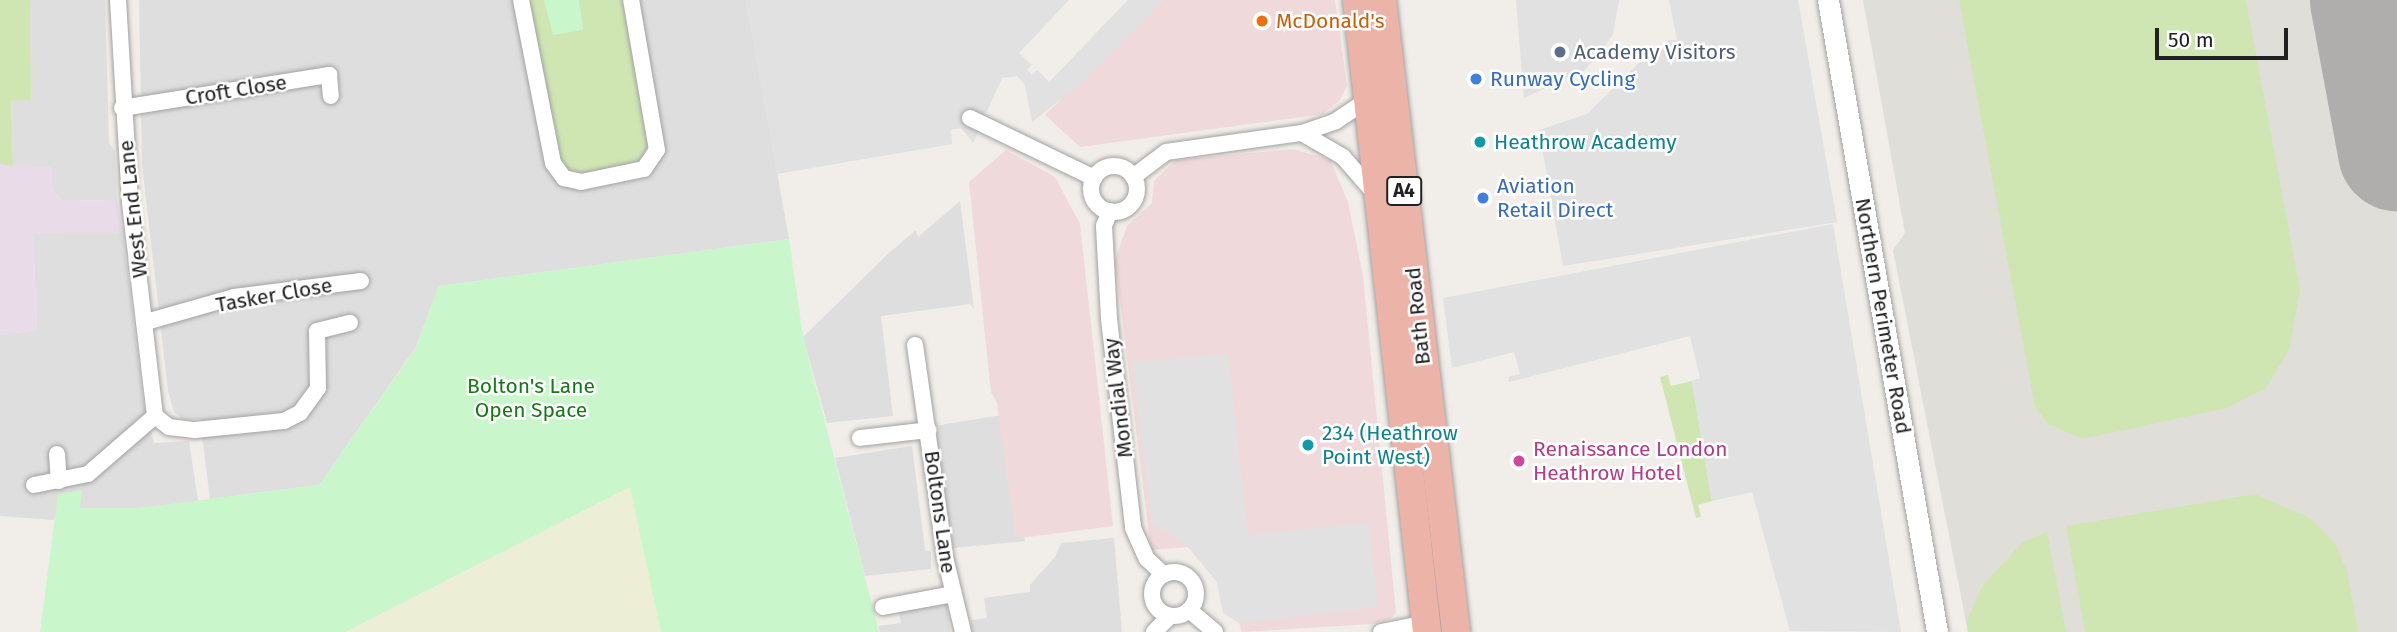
<!DOCTYPE html>
<style>
body{margin:0}
#map{position:relative;width:2397px;height:632px;overflow:hidden;background:#f1ede8;font-family:"Fira Sans",sans-serif}
div>[style]{position:absolute}
.residential>*{inset:0;background:#dfdede}
.commercial>*{inset:0;background:#f0d9da}
.industrial>*{inset:0;background:#e9dbe7}
.airport>*{inset:0;background:#e0ded9}
.farmland>*{inset:0;background:#edeed6}
.grass>*{inset:0;background:#cfe6b3}
.park>*{inset:0;background:#caf6cb}
.parking>*{inset:0;background:#e1e1e1}
.runway>*{height:119px;margin:-59.5px;padding:0 59.5px;transform-origin:59.5px;border-radius:59.5px;background:#b0aeac}
.roads{filter:drop-shadow(0 0 2px #a2a2a2) drop-shadow(0 0 2px #a2a2a2)}
.minor>*{height:16px;margin:-8px;padding:0 8px;transform-origin:8px;border-radius:8px;background:#fff}
.minor>.ring{margin:-8px;padding:0;box-sizing:content-box;background:none;border:16px solid #fff;border-radius:50%}
.tertiary>*{height:21px;margin:-10.5px;padding:0 10.5px;transform-origin:10.5px;border-radius:10.5px;background:#fff}
.trunk>*{height:28px;margin:-14px;padding:0 14px;transform-origin:14px;border-radius:14px;background:#ecb4a9}
.dots>*{width:19px;height:19px;translate:-50% -50%;box-sizing:border-box;border:4px solid #fff;border-radius:50%}
span{translate:-50% -50%;white-space:nowrap;text-align:center;line-height:1.15;-webkit-text-stroke:5px #fff;paint-order:stroke}
.shield-label span{padding:2px 5px;background:#fff;border:2px solid;border-radius:5px;-webkit-text-stroke-width:0}
.shield-label{font-size:19px;color:#212121;font-weight:700}
.food-label{font-size:21px;color:#c56008}
.left{translate:0 -50%;text-align:left}
.service-label{font-size:21px;color:#4e5e75}
.shop-label{font-size:21px;color:#366cbe}
.street-label{font-size:21px;color:#212121}
.culture-label{font-size:21px;color:#0d838f}
.park-label{font-size:21px;color:#147a17}
.hotel-label{font-size:21px;color:#b23c85}
.scale{position:absolute;left:2155px;top:28px;width:133px;height:32px;box-sizing:border-box;border:4px solid #212121;border-top:0;padding-left:9px;font-size:21px;line-height:24px;white-space:nowrap;color:#212121;-webkit-text-stroke:5px #fff;paint-order:stroke}
</style>
<div id="map">
<div class="residential">
<div style="clip-path:polygon(30px 0,105px 0,109px 143px,115px 151px,117px 200px,62px 201px,52px 189px,51px 167px,13px 166px,11px 101px,31px 99px)"></div>
<div style="clip-path:polygon(139px 0,746px 0,789px 239px,439px 286px,416px 347px,319px 485px,210px 499px,200px 419px,184px 420px,174px 412px,168px 391px,142px 164px)"></div>
<div style="clip-path:polygon(960px 201px,974px 309px,970px 304px,881px 316px,893px 416px,827px 423px,803px 337px,889px 253px,916px 230px,918px 237px)"></div>
<div style="clip-path:polygon(93px 230px,123px 233px,143px 401px,154px 443px,189px 441px,198px 501px,140px 508px,79px 508px,81px 490px,53px 520px,0 516px,0 335px,37px 330px,33px 234px)"></div>
<div style="clip-path:polygon(1002px 415px,1025px 541px,953px 548px,937px 439px,940px 425px)"></div>
<div style="clip-path:polygon(912px 446px,925px 550px,931px 552px,931px 569px,865px 576px,835px 458px)"></div>
<div style="clip-path:polygon(1114px 538px,1122px 632px,972px 632px,971px 620px,987px 618px,984px 598px,1030px 592px,1030px 585px,1055px 557px,1061px 543px)"></div>
<div style="clip-path:polygon(942px 603px,947px 605px,950px 632px,880px 632px,878px 626px,901px 623px,898px 609px)"></div>
</div>
<div class="commercial">
<div style="clip-path:polygon(1163px 0,1335px 0,1347px 86px,1340px 100px,1323px 114px,1080px 147px,1045px 115px)"></div>
<div style="clip-path:polygon(1293px 149px,1330px 160px,1348px 202px,1363px 276px,1396px 613px,1390px 619px,1372px 624px,1242px 632px,1239px 623px,1223px 613px,1217px 582px,1188px 547px,1151px 550px,1115px 261px,1127px 226px,1152px 203px,1154px 181px,1176px 160px)"></div>
<div style="clip-path:polygon(1006px 150px,1055px 177px,1080px 224px,1113px 526px,1020px 538px,1015px 533px,997px 403px,991px 392px,969px 182px)"></div>
</div>
<div class="industrial">
<div style="clip-path:polygon(0 164px,52px 167px,52px 189px,62px 201px,117px 200px,123px 233px,33px 234px,37px 330px,0 335px)"></div>
</div>
<div class="airport">
<div style="clip-path:polygon(1863px 0,2397px 0,2397px 632px,1968px 632px,1893px 250px,1905px 233px)"></div>
</div>
<div class="farmland">
<div style="clip-path:polygon(631px 486px,661px 632px,345px 632px,425px 591px)"></div>
</div>
<div class="grass">
<div style="clip-path:polygon(0 0,30px 0,31px 100px,11px 101px,13px 166px,0 164px)"></div>
<div style="clip-path:polygon(530px 0,624px 0,649px 144px,640px 164px,584px 176px,569px 171px,558px 156px)"></div>
<div style="clip-path:polygon(1959px 0,2246px 0,2300px 290px,2289px 350px,2266px 388px,2227px 408px,2082px 439px,2048px 424px,2035px 407px)"></div>
<div style="clip-path:polygon(1668px 375px,1671px 386px,1692px 381px,1712px 501px,1698px 505px,1701px 517px,1696px 518px,1660px 377px)"></div>
<div style="clip-path:polygon(2255px 494px,2310px 518px,2334px 542px,2347px 570px,2358px 632px,2085px 632px,2066px 526px)"></div>
<div style="clip-path:polygon(2047px 532px,2066px 632px,1968px 632px,1966px 622px,1983px 585px,2023px 542px)"></div>
</div>
<div class="park">
<div style="clip-path:polygon(544px 0,579px 0,583px 30px,553px 35px)"></div>
<div style="clip-path:polygon(789px 239px,803px 337px,879px 632px,661px 632px,630px 487px,345px 632px,40px 632px,58px 494px,82px 490px,80px 508px,140px 508px,319px 485px,416px 348px,439px 286px)"></div>
</div>
<div class="parking">
<div style="clip-path:polygon(746px 0,1069px 0,1019px 53px,1032px 65px,1027px 70px,1032px 75px,1037px 70px,1049px 82px,1128px 0,1163px 0,1084px 81px,1032px 122px,1025px 85px,1017px 76px,1002px 78px,973px 143px,961px 128px,951px 130px,952px 144px,777px 174px)"></div>
<div style="clip-path:polygon(1516px 0,1619px 0,1613px 35px,1585px 70px,1524px 98px)"></div>
<div style="clip-path:polygon(1669px 0,1798px 0,1837px 222px,1563px 266px,1539px 130px,1587px 114px,1644px 58px,1655px 61px,1668px 40px,1677px 40px)"></div>
<div style="clip-path:polygon(1833px 224px,1901px 632px,1790px 631px,1752px 492px,1712px 501px,1692px 381px,1700px 378px,1690px 336px,1509px 382px,1508px 377px,1520px 374px,1514px 352px,1452px 368px,1443px 298px)"></div>
<div style="clip-path:polygon(1228px 354px,1248px 535px,1369px 523px,1378px 607px,1240px 623px,1223px 613px,1217px 582px,1188px 546px,1152px 524px,1132px 362px)"></div>
</div>
<div class="runway">
<div style="left:2369px;top:0;width:154px;rotate:79.5deg"></div>
</div>
<div class="roads">
<div class="minor">
<div style="left:118px;top:0;width:203px;rotate:86.6deg"></div>
<div style="left:130px;top:203px;width:214px;rotate:83.3deg"></div>
<div style="left:521px;top:0;width:166px;rotate:78.9deg"></div>
<div style="left:553px;top:163px;width:19px;rotate:54deg"></div>
<div style="left:564px;top:178px;width:17px;rotate:13deg"></div>
<div style="left:581px;top:182px;width:64px;rotate:-11.7deg"></div>
<div style="left:644px;top:169px;width:23px;rotate:-56deg"></div>
<div style="left:657px;top:150px;width:152px;rotate:-99.8deg"></div>
<div style="left:122px;top:108px;width:210px;rotate:-9.1deg"></div>
<div style="left:329px;top:75px;width:21px;rotate:85deg"></div>
<div style="left:970px;top:118px;width:138px;rotate:25.8deg"></div>
<div style="left:1302px;top:133px;width:48px;rotate:30.3deg"></div>
<div style="left:1343px;top:157px;width:52px;rotate:48.9deg"></div>
<div class="ring" style="left:1091px;top:166px;width:30px;height:30px"></div>
<div style="left:1133px;top:177px;width:41px;rotate:-37.1deg"></div>
<div style="left:1166px;top:152px;width:137px;rotate:-8deg"></div>
<div style="left:1302px;top:133px;width:36px;rotate:-19deg"></div>
<div style="left:1336px;top:121px;width:40px;rotate:-34deg"></div>
<div style="left:1110px;top:211px;width:16px;rotate:112deg"></div>
<div style="left:1104px;top:226px;width:93px;rotate:86.9deg"></div>
<div style="left:1109px;top:319px;width:210px;rotate:83.4deg"></div>
<div style="left:1133px;top:528px;width:34px;rotate:66deg"></div>
<div style="left:1147px;top:559px;width:23px;rotate:43deg"></div>
<div style="left:146px;top:322px;width:91px;rotate:-15.9deg"></div>
<div style="left:234px;top:297px;width:128px;rotate:-7.2deg"></div>
<div style="left:915px;top:345px;width:214px;rotate:81.9deg"></div>
<div style="left:945px;top:557px;width:77px;rotate:76.5deg"></div>
<div style="left:155px;top:416px;width:18px;rotate:38deg"></div>
<div style="left:169px;top:427px;width:26px;rotate:7deg"></div>
<div style="left:195px;top:430px;width:89px;rotate:-5.8deg"></div>
<div style="left:284px;top:421px;width:18px;rotate:-27deg"></div>
<div style="left:300px;top:413px;width:31px;rotate:-54deg"></div>
<div style="left:318px;top:388px;width:57px;rotate:-91deg"></div>
<div style="left:317px;top:331px;width:34px;rotate:-14deg"></div>
<div style="left:860px;top:438px;width:69px;rotate:-6.6deg"></div>
<div style="left:57px;top:454px;width:27px;rotate:86deg"></div>
<div style="left:34px;top:485px;width:55px;rotate:-11.5deg"></div>
<div style="left:88px;top:474px;width:89px;rotate:-40.9deg"></div>
<div class="ring" style="left:1152px;top:572px;width:28px;height:28px"></div>
<div style="left:883px;top:607px;width:71px;rotate:-10.5deg"></div>
<div style="left:1189px;top:610px;width:34px;rotate:40deg"></div>
<div style="left:1154px;top:632px;width:23px;rotate:-45deg"></div>
<div style="left:1381px;top:632px;width:32px;rotate:-11deg"></div>
<div style="left:1412px;top:626px;width:16px;rotate:22deg"></div>
</div>
<div class="tertiary">
<div style="left:1828px;top:0;width:641px;rotate:80.21deg"></div>
</div>
<div class="trunk">
<div style="left:1357px;top:0;width:636px;rotate:83.68deg"></div>
<div style="left:1382px;top:0;width:636px;rotate:83.32deg"></div>
</div>
</div>
<div class="dots">
<div style="left:1262px;top:21px;background:#e8710a"></div>
<div style="left:1560px;top:52px;background:#5c6f8a"></div>
<div style="left:1476px;top:79px;background:#3f7fe0"></div>
<div style="left:1480px;top:142px;background:#0f9aa8"></div>
<div style="left:1483px;top:198px;background:#3f7fe0"></div>
<div style="left:1308px;top:445px;background:#0f9aa8"></div>
<div style="left:1519px;top:461px;background:#d1479c"></div>
</div>
<div class="shield-label">
<span style="left:1404px;top:191px">A4</span>
</div>
<div class="food-label">
<span class="left" style="left:1276px;top:21px">McDonald's</span>
</div>
<div class="service-label">
<span class="left" style="left:1574px;top:52px">Academy Visitors</span>
</div>
<div class="shop-label">
<span class="left" style="left:1490px;top:79px">Runway Cycling</span>
<span class="left" style="left:1497px;top:198px">Aviation<br>Retail Direct</span>
</div>
<div class="street-label">
<span style="left:236px;top:90px;rotate:-9deg">Croft Close</span>
<span style="left:133px;top:209px;rotate:-96deg">West End Lane</span>
<span style="left:274px;top:295px;rotate:-10deg">Tasker Close</span>
<span style="left:1418px;top:316px;rotate:-96deg">Bath Road</span>
<span style="left:1883px;top:316px;rotate:80deg">Northern Perimeter Road</span>
<span style="left:1118px;top:398px;rotate:-97deg">Mondial Way</span>
<span style="left:940px;top:512px;rotate:82deg">Boltons Lane</span>
</div>
<div class="culture-label">
<span class="left" style="left:1494px;top:142px">Heathrow Academy</span>
<span class="left" style="left:1322px;top:445px">234 (Heathrow<br>Point West)</span>
</div>
<div class="park-label">
<span style="left:531px;top:398px">Bolton's Lane<br>Open Space</span>
</div>
<div class="hotel-label">
<span class="left" style="left:1533px;top:461px">Renaissance London<br>Heathrow Hotel</span>
</div>
<div class="scale">50 m</div>
</div>
